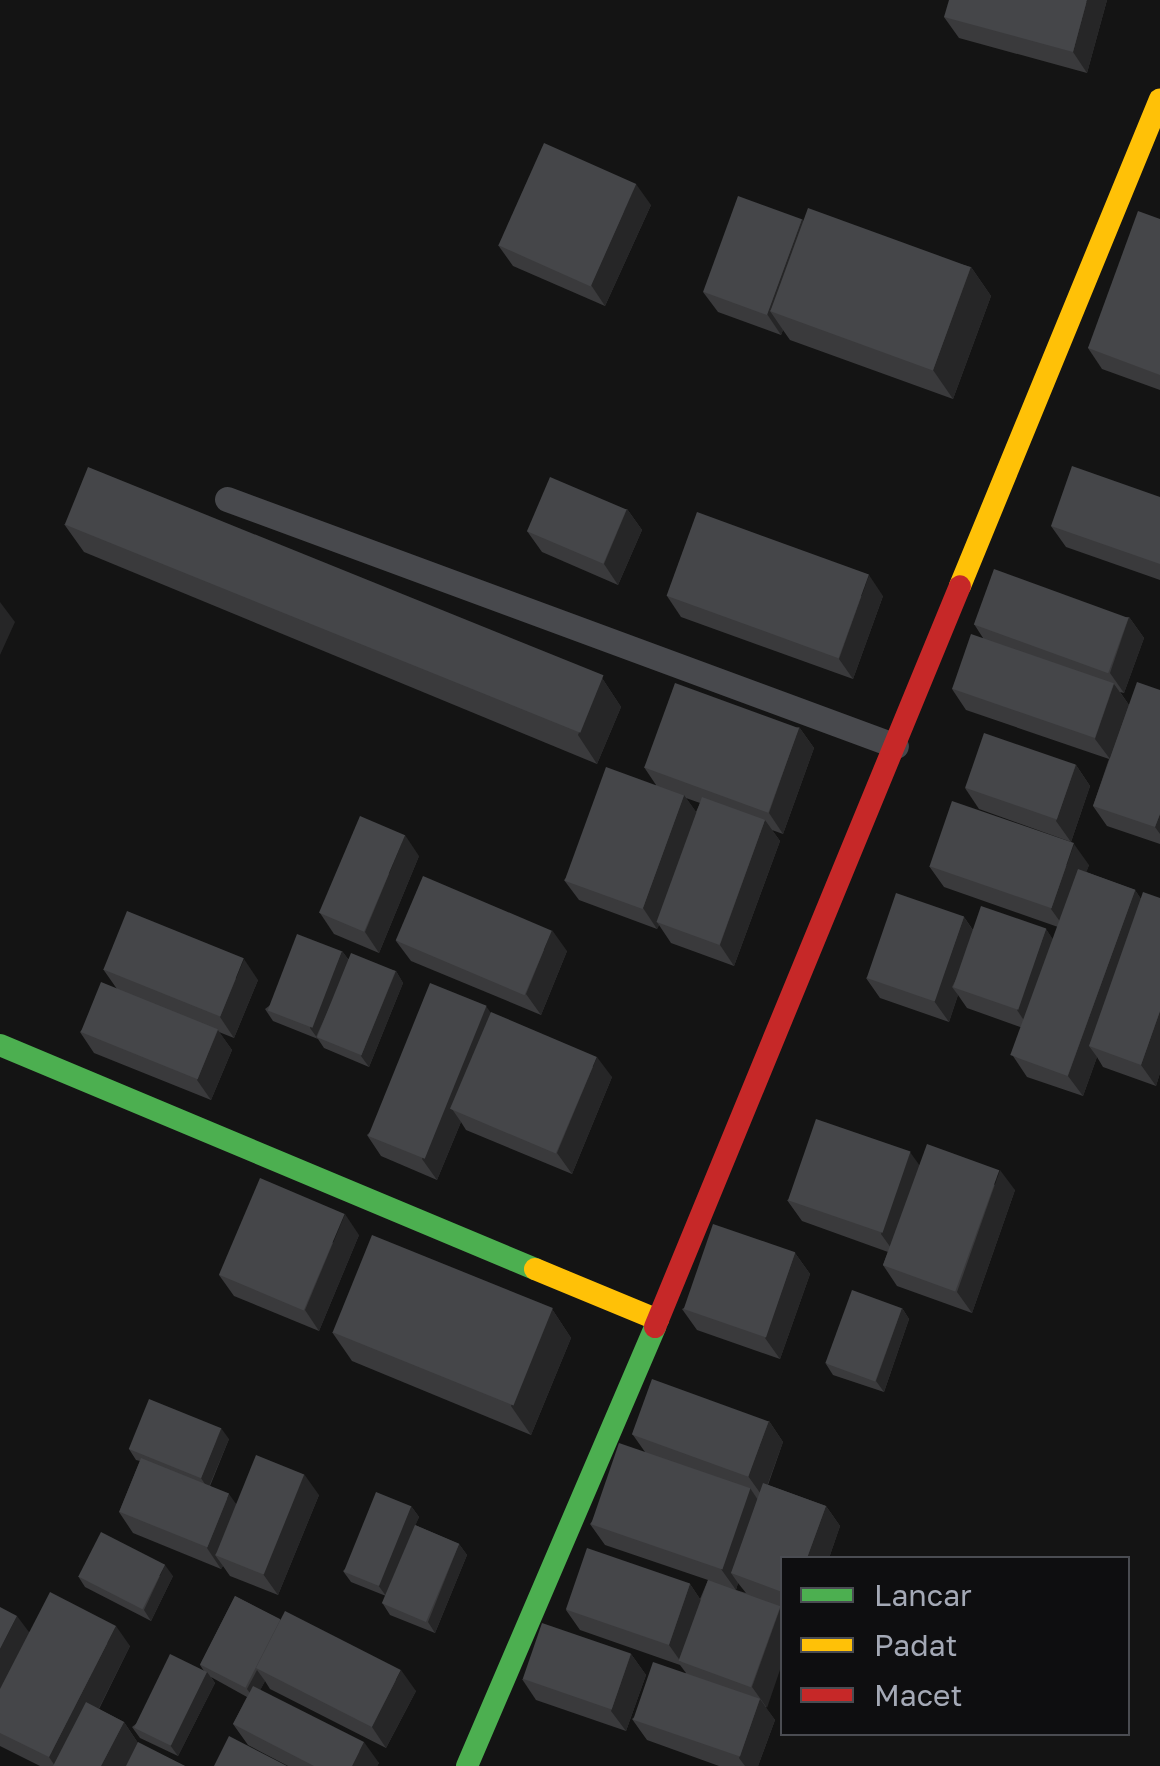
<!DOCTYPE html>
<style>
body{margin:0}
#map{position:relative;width:1160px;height:1766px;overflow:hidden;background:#141414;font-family:"Golos Text",sans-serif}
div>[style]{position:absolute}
.lane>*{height:25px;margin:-12.5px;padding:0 12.5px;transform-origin:12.5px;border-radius:12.5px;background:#48494d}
.fast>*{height:22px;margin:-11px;padding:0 11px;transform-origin:11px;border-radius:11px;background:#4caf50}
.slow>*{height:22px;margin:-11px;padding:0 11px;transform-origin:11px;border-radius:11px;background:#ffc107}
.jam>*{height:22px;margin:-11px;padding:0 11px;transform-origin:11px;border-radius:11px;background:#c62828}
.wall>*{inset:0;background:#3a3a3c}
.shaded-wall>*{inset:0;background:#262627}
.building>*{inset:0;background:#454649;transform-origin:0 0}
span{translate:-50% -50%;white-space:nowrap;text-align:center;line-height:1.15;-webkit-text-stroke:9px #0e0e10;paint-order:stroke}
.legend{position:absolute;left:780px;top:1556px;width:350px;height:180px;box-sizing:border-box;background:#0e0e10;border:2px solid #4a4c52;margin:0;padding:12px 18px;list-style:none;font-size:30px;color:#a4a9b6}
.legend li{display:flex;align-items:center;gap:20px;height:50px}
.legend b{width:50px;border:2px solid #4a4c52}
</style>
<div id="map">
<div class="lane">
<div style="left:227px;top:499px;width:713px;rotate:20.26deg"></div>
</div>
<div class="fast">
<div style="left:0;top:1045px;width:580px;rotate:22.72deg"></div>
<div style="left:467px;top:1766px;width:478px;rotate:-66.8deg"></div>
</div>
<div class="slow">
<div style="left:960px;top:586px;width:526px;rotate:-67.67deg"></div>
<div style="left:535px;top:1269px;width:133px;rotate:22.5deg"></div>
</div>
<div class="jam">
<div style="left:655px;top:1327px;width:801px;rotate:-67.63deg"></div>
</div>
<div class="wall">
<div style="clip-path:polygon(1107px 0,1087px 73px,959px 38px,944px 17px)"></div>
<div style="clip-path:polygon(651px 205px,605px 306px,513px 266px,498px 245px)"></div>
<div style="clip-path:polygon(802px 219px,803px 221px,971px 267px,991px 296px,953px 399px,790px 340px,783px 330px,781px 335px,718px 312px,703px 292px)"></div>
<div style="clip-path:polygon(1160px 219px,1160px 390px,1102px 369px,1088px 348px)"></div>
<div style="clip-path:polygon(1160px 497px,1160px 580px,1066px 547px,1051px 526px)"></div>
<div style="clip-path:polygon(627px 509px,642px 530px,618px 585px,542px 552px,527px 531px)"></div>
<div style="clip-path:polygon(64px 524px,602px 678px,621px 707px,597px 764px,84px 552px)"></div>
<div style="clip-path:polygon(667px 596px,883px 596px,853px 679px,681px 617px)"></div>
<div style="clip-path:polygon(1129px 617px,1144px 638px,1124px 693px,1120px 692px,1129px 705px,1160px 690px,1160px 844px,1107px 826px,1093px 806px,1109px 759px,966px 710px,952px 689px,983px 638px,974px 624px)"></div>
<div style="clip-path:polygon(evenodd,799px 727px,814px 748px,783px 834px,772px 830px,780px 841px,734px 966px,671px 943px,659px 925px,657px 929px,579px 900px,564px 880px,656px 785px,644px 767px,799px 727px,686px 798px,700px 803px,696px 812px,686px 798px)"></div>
<div style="clip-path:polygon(1076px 765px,1090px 786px,1071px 842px,979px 809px,965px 788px)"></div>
<div style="clip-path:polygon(419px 856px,379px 953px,334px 934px,320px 913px)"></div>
<div style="clip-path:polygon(1089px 865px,1086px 872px,1135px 890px,1141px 899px,1160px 898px,1160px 1073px,1156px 1086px,1103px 1067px,1097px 1057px,1083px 1096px,1027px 1077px,1013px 1056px,1023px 1028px,967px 1008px,958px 995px,949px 1022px,880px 998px,866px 978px,964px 917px,973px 930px,1046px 929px,1053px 940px,1058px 927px,944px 887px,929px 866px)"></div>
<div style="clip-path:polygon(396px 941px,567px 951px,541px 1015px,411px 961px)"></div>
<div style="clip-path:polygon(342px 951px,348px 959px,396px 971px,403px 983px,369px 1067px,324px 1048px,318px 1039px,273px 1021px,265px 1009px)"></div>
<div style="clip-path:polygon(103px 969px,258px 980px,234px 1038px,219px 1032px,232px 1050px,211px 1100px,94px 1053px,80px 1032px,117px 989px)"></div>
<div style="clip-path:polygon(491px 1013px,612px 1077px,572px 1174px,466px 1130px,461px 1122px,437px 1180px,381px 1156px,367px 1135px)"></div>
<div style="clip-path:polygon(919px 1165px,1015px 1190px,972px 1313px,897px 1286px,883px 1265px,888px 1252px,802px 1221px,787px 1200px)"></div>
<div style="clip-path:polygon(359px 1235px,319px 1331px,234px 1296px,219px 1275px)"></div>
<div style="clip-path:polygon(795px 1253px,810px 1274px,780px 1359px,697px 1330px,682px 1309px)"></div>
<div style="clip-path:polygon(902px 1308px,909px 1319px,884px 1392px,833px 1375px,826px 1364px)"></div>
<div style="clip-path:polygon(552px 1309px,571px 1338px,531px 1435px,352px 1361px,332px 1332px)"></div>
<div style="clip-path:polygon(evenodd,769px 1421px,783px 1442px,768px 1485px,826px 1506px,840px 1526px,829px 1558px,782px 1558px,782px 1607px,781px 1607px,766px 1708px,775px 1720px,758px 1766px,719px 1766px,647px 1740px,632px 1719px,686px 1673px,680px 1665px,580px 1630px,566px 1610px,690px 1584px,700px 1599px,708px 1580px,605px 1545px,590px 1524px,645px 1452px,633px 1435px,769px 1421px,738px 1583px,746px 1593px,736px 1590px,738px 1583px)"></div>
<div style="clip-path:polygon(229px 1439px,210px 1486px,236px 1504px,319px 1495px,278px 1595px,230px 1576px,223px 1566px,221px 1569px,133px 1533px,119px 1512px,140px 1461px,136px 1460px,129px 1449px)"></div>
<div style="clip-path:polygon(411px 1506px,419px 1517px,415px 1525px,459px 1544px,467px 1555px,435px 1633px,390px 1615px,383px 1604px,386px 1596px,351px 1582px,343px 1571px)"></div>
<div style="clip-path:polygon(78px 1576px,173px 1576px,151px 1621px,85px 1587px)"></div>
<div style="clip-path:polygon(235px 1596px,416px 1691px,386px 1748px,270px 1689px,265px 1681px,260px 1690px,379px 1763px,377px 1766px,288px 1766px,248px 1745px,233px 1724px,247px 1697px,211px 1677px,215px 1683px,178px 1756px,140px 1738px,132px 1727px,204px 1671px,200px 1665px)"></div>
<div style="clip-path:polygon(29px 1632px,130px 1646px,99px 1709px,124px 1722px,138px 1743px,185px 1766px,40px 1766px,0 1746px,0 1733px)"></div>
<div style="clip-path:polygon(631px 1654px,646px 1675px,626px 1731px,536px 1700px,522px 1679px)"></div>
</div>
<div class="shaded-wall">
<div style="clip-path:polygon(1087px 0,1107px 0,1087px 73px,1073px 52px)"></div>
<div style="clip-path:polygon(636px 184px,651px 205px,605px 306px,591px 285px)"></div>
<div style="clip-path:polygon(802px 219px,817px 239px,770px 311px,783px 330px,781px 335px,767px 314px)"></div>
<div style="clip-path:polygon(971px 267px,991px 296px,953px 399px,933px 370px)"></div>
<div style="clip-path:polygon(627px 509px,642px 530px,618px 585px,604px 564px)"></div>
<div style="clip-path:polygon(869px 575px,883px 596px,853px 679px,839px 659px)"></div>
<div style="clip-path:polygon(0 602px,15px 622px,0 655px)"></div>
<div style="clip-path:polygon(1129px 617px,1144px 638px,1124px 693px,1110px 673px)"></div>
<div style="clip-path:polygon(602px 678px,621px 707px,597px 764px,578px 735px)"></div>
<div style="clip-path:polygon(1114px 684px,1129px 705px,1110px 759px,1095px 739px)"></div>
<div style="clip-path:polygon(799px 727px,814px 748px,783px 834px,769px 813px)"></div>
<div style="clip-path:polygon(1076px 765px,1090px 786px,1071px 842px,1056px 821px)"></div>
<div style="clip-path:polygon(684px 795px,699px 816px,657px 922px,659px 925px,657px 929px,643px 908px)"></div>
<div style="clip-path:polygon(1160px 814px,1160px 834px,1155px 827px)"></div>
<div style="clip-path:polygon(765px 820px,780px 841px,734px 966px,720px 945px)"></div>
<div style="clip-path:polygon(405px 835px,419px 856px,379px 953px,365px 932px)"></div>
<div style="clip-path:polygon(1074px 844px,1089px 865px,1066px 930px,1051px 909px)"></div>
<div style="clip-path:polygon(1135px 890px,1149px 911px,1089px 1046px,1097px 1057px,1083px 1096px,1068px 1076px)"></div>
<div style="clip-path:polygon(964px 917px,978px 938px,952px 987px,958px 995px,949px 1022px,934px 1001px)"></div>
<div style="clip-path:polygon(1046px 929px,1060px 950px,1031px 1031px,1017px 1010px)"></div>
<div style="clip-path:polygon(552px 930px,567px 951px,541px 1015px,526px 994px)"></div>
<div style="clip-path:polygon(342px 951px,350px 962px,316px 1037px,318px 1039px,310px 1028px)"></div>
<div style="clip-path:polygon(244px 959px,258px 980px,234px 1038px,220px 1017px)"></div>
<div style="clip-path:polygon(396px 971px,403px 983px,369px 1067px,361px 1056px)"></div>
<div style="clip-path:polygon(486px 1006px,501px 1027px,452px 1109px,461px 1122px,437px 1180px,422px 1159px)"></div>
<div style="clip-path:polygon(1160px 1011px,1160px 1073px,1156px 1086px,1141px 1065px)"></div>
<div style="clip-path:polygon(218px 1030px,232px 1050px,211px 1100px,197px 1080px)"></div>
<div style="clip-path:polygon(597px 1057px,612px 1077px,572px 1174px,557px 1153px)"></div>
<div style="clip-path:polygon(910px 1152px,925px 1173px,896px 1255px,881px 1234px)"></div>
<div style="clip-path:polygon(1000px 1170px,1015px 1190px,972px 1313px,957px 1292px)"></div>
<div style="clip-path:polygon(345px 1214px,359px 1235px,319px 1331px,305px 1310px)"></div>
<div style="clip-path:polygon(795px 1253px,810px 1274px,780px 1359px,765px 1338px)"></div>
<div style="clip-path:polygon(902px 1308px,909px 1319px,884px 1392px,876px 1381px)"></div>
<div style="clip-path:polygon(552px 1309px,571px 1338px,531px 1435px,511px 1406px)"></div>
<div style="clip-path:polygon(769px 1421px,783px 1442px,763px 1497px,748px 1476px)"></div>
<div style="clip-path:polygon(221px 1428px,229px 1439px,208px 1489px,201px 1478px)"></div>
<div style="clip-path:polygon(304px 1474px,319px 1495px,278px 1595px,263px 1574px)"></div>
<div style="clip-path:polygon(750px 1488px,764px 1509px,731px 1573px,738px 1583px,736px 1590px,721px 1569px)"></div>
<div style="clip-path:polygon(229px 1494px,244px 1515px,215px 1555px,223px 1566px,221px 1569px,207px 1548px)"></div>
<div style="clip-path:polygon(411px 1506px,419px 1517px,386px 1596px,378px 1585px)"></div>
<div style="clip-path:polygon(826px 1506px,840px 1526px,829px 1558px,807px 1558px)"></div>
<div style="clip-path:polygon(459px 1544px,467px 1555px,435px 1633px,428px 1622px)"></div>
<div style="clip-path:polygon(165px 1565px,173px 1576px,151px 1621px,144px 1610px)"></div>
<div style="clip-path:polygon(690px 1584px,704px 1605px,681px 1662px,669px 1645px)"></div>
<div style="clip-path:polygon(781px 1606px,782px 1608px,782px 1664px,767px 1708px,752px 1687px)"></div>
<div style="clip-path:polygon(17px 1616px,32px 1636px,0 1698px,0 1649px)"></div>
<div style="clip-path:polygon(116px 1626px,130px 1646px,70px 1766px,55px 1766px,49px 1757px)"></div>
<div style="clip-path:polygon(631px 1654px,646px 1675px,626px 1731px,611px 1711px)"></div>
<div style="clip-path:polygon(257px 1670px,265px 1681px,255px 1700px,247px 1689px)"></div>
<div style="clip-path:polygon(401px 1670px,416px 1691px,386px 1748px,372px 1727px)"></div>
<div style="clip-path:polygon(207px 1672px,215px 1683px,178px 1756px,170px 1745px)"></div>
<div style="clip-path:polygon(760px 1699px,775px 1720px,758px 1766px,745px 1766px,739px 1758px)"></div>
<div style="clip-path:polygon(124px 1722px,138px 1743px,127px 1766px,101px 1766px)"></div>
<div style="clip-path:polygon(364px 1742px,379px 1763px,377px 1766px,352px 1766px)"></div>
</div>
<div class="building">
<div style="clip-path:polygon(949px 0,1087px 0,1073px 52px,944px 17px)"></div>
<div style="left:544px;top:143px;width:101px;height:112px;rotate:24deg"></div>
<div style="left:738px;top:196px;width:68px;height:102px;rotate:20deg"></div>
<div style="left:808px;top:208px;width:173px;height:110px;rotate:20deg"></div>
<div style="clip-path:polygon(1138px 211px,1160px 219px,1160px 375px,1088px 348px)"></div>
<div style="clip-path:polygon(1072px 466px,1160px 497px,1160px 564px,1051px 526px)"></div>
<div style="left:88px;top:467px;width:556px;height:62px;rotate:22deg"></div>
<div style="left:550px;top:477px;width:83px;height:59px;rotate:23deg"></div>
<div style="left:697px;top:512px;width:183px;height:89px;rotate:20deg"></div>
<div style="left:994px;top:569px;width:143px;height:59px;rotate:20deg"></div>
<div style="left:971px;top:634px;width:151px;height:58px;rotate:19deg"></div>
<div style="clip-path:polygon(1137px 682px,1160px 690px,1160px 814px,1155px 827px,1093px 806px)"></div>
<div style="left:675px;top:683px;width:132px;height:90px;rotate:20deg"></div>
<div style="left:984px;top:733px;width:97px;height:58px;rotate:19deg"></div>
<div style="left:606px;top:767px;width:83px;height:121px;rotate:20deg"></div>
<div style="left:702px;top:797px;width:67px;height:133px;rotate:20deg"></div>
<div style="left:952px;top:801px;width:129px;height:69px;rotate:19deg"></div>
<div style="left:360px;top:816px;width:49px;height:105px;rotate:23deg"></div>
<div style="left:1078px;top:869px;width:61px;height:198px;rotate:20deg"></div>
<div style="left:423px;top:876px;width:140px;height:70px;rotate:23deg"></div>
<div style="clip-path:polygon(1143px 892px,1160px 898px,1160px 1011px,1141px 1065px,1089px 1046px)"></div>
<div style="left:896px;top:893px;width:72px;height:90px;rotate:19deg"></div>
<div style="left:981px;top:906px;width:69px;height:86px;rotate:19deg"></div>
<div style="left:127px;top:911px;width:126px;height:63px;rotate:22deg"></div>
<div style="left:297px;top:934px;width:48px;height:82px;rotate:21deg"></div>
<div style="left:351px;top:953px;width:48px;height:91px;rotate:22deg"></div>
<div style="left:101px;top:982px;width:126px;height:54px;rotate:22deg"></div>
<div style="left:430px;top:983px;width:61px;height:165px;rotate:22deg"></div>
<div style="left:491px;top:1012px;width:115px;height:105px;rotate:23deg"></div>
<div style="left:816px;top:1119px;width:100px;height:86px;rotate:19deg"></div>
<div style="left:927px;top:1144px;width:77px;height:129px;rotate:20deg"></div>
<div style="left:260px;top:1178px;width:92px;height:105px;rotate:23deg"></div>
<div style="left:713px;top:1224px;width:87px;height:90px;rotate:19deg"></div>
<div style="left:372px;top:1235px;width:195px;height:105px;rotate:22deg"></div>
<div style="left:852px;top:1290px;width:53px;height:78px;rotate:20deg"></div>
<div style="left:652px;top:1379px;width:124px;height:59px;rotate:20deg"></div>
<div style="left:149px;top:1399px;width:78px;height:54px;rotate:22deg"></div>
<div style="left:619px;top:1443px;width:139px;height:86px;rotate:19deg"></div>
<div style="left:256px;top:1455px;width:52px;height:108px;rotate:22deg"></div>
<div style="left:141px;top:1458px;width:95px;height:58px;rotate:22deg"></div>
<div style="clip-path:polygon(763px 1483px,826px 1506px,807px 1558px,782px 1558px,782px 1592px,731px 1573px)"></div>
<div style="left:376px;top:1492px;width:38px;height:86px;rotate:22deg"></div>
<div style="left:415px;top:1525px;width:48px;height:85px;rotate:23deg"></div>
<div style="left:101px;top:1532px;width:72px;height:50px;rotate:27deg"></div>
<div style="left:587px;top:1548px;width:109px;height:65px;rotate:19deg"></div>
<div style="left:708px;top:1580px;width:77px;height:86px;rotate:20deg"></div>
<div style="clip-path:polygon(50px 1592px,116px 1626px,49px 1757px,0 1733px,0 1689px)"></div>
<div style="left:235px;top:1596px;width:51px;height:77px;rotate:27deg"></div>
<div style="clip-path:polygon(0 1607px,17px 1616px,0 1649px)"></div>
<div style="left:285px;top:1611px;width:130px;height:64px;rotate:27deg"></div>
<div style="left:542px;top:1623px;width:94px;height:59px;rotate:19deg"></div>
<div style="left:170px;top:1654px;width:41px;height:82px;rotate:26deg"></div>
<div style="left:653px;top:1662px;width:113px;height:61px;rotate:19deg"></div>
<div style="clip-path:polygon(253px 1686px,364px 1742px,352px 1766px,314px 1766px,233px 1724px)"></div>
<div style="clip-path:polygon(86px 1702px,124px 1722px,101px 1766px,53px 1766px)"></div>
<div style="clip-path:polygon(229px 1736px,287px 1766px,214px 1766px)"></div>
<div style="clip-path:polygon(138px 1742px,185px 1766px,126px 1766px)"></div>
</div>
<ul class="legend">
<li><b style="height:12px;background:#4caf50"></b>Lancar</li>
<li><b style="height:12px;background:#ffc107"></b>Padat</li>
<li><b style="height:12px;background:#c62828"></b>Macet</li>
</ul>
</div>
